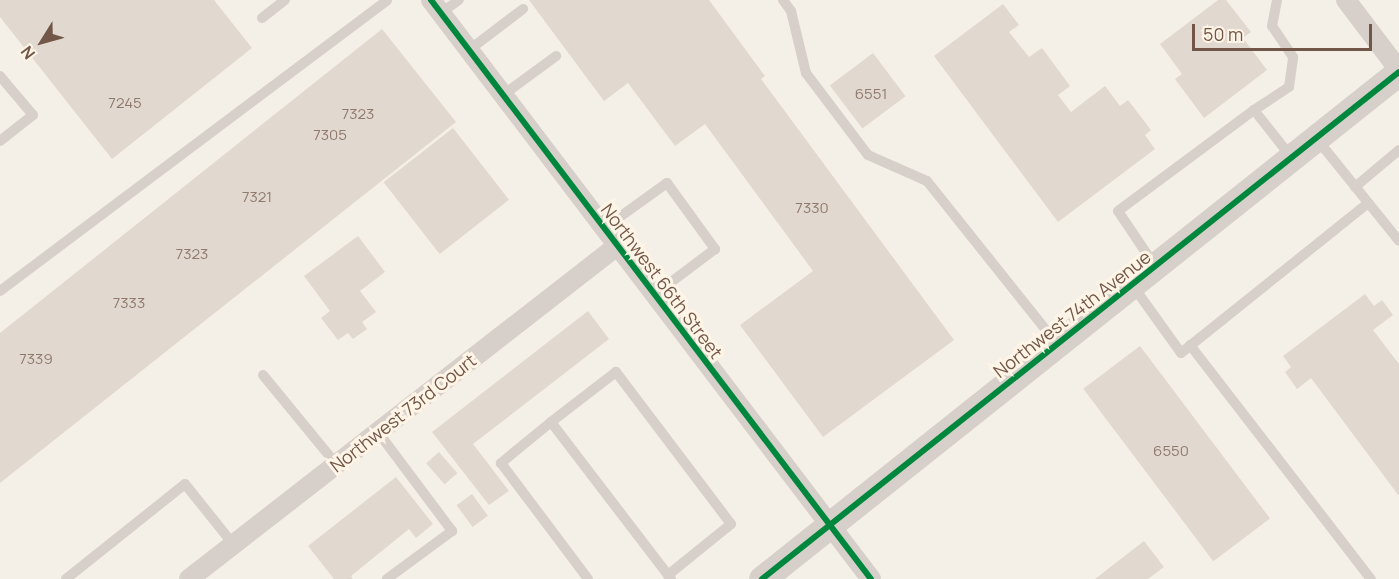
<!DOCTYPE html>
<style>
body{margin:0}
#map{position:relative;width:1399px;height:579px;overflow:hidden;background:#f5f0e7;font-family:Manrope,sans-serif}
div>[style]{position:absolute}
.building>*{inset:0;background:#e1d8cf;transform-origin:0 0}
.lane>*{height:10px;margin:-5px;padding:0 5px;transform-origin:5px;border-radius:5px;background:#d7cfc9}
.street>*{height:20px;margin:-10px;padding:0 10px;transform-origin:10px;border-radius:10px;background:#d7cfc9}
.secondary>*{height:27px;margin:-13.5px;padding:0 13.5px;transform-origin:13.5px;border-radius:13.5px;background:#d7cfc9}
.cycleway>*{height:6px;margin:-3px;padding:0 3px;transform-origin:3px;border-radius:3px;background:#00873e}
span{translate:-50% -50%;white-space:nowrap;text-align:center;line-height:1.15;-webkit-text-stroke:6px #fff5e7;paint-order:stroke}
.number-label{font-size:15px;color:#90796d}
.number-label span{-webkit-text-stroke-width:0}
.street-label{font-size:18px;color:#725749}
.north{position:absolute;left:12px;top:12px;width:60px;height:60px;-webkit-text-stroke:4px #fff5e7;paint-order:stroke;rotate:233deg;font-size:16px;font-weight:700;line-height:24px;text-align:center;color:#725749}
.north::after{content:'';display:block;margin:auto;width:21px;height:27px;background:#725749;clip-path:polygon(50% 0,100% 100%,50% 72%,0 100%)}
.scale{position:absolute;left:1192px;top:24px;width:180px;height:27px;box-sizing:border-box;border:3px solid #725749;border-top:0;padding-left:8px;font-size:18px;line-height:21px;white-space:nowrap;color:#725749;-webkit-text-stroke:4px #fff5e7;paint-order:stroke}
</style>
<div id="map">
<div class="building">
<div style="clip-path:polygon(0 0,214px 0,252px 48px,112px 159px,0 17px)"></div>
<div style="clip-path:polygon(529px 0,709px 0,765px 76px,761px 79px,954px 340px,823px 437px,740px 325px,813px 271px,705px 124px,675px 146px,628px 83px,604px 101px)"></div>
<div style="clip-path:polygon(1218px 0,1226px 0,1251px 32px,1243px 38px,1267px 70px,1204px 118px,1175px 79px,1182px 74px,1160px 44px)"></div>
<div style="clip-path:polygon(1003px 4px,1019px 25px,1009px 32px,1029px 57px,1042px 48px,1070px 86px,1058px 95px,1071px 112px,1105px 86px,1120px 106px,1128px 100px,1151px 130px,1145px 135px,1155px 149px,1058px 222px,934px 56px)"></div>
<div style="clip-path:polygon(382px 29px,456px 122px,0 483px,0 333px)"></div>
<div style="left:873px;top:53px;width:54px;height:54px;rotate:53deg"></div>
<div style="left:453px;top:128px;width:91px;height:88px;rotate:52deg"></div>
<div style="clip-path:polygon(358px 236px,385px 272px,360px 291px,376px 312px,362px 322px,367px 329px,353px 339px,348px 333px,338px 340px,321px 318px,330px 311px,304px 276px)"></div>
<div style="clip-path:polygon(1365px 294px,1374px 306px,1382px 300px,1393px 315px,1373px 330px,1399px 364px,1399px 496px,1311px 378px,1297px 389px,1285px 372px,1291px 367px,1283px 356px)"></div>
<div style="clip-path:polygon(588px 311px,609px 339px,473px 444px,509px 491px,489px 505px,432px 432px)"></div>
<div style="left:1140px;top:346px;width:216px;height:71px;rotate:53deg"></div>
<div style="left:439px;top:452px;width:28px;height:17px;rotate:49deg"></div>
<div style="clip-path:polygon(396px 477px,433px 524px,416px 538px,409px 529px,351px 576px,353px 579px,334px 579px,308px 546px)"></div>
<div style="left:472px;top:494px;width:27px;height:19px;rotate:54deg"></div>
<div style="clip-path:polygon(1144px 541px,1164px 567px,1148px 579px,1095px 579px)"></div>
</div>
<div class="lane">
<div style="left:783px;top:0;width:14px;rotate:54deg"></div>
<div style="left:791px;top:11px;width:64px;rotate:76.4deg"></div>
<div style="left:806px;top:73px;width:103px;rotate:52.9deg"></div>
<div style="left:868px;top:155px;width:64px;rotate:23.8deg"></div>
<div style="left:927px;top:181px;width:210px;rotate:51.4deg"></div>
<div style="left:441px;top:13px;width:22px;rotate:-36deg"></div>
<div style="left:262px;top:18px;width:29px;rotate:-38deg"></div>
<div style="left:469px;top:50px;width:68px;rotate:-37.2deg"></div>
<div style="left:0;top:76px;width:51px;rotate:49.8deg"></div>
<div style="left:33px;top:115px;width:42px;rotate:141.8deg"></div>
<div style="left:503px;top:95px;width:66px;rotate:-36.3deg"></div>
<div style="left:1254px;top:110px;width:42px;rotate:-33.3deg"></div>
<div style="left:1289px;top:87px;width:30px;rotate:-82deg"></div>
<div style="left:1293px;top:57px;width:37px;rotate:-124deg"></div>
<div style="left:1272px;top:26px;width:26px;rotate:-79deg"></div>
<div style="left:1316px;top:138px;width:132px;rotate:51.1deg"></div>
<div style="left:1355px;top:187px;width:57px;rotate:-40.1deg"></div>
<div style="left:603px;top:229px;width:79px;rotate:-35.7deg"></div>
<div style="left:667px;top:183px;width:82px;rotate:54deg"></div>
<div style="left:715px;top:249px;width:76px;rotate:143deg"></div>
<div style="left:1155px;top:266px;width:66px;rotate:-123.9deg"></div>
<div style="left:1118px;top:211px;width:169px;rotate:-36.6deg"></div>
<div style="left:1254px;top:110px;width:61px;rotate:51.6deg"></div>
<div style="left:1133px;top:286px;width:82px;rotate:54.4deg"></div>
<div style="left:1181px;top:353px;width:240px;rotate:-38.7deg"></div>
<div style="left:0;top:291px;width:484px;rotate:-36.9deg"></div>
<div style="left:1190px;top:345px;width:296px;rotate:52.3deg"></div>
<div style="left:263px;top:375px;width:115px;rotate:50.6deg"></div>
<div style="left:551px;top:422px;width:65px;rotate:140.6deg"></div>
<div style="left:501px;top:463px;width:145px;rotate:53.1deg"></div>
<div style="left:378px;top:432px;width:124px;rotate:53.2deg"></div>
<div style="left:452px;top:531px;width:81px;rotate:143.6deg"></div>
<div style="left:668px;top:575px;width:81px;rotate:-39deg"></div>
<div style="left:731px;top:524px;width:191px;rotate:-127.1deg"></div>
<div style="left:616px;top:372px;width:82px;rotate:142.4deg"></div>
<div style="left:551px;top:422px;width:193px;rotate:52.6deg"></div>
<div style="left:668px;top:575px;width:5px;rotate:53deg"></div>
<div style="left:66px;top:579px;width:152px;rotate:-38.6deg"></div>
<div style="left:185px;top:484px;width:77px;rotate:51.3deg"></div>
</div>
<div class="street">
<div style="left:431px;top:0;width:727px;rotate:52.77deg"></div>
<div style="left:1346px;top:0;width:88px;rotate:52.9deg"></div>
<div style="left:189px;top:579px;width:542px;rotate:-37.88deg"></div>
</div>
<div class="secondary">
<div style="left:762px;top:579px;width:814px;rotate:-38.52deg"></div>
</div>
<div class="cycleway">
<div style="left:431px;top:0;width:727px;rotate:52.77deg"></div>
<div style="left:762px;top:579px;width:814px;rotate:-38.52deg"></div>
</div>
<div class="number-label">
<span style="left:871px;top:94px">6551</span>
<span style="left:125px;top:103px">7245</span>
<span style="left:358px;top:114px">7323</span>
<span style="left:330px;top:135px">7305</span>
<span style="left:257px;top:197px">7321</span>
<span style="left:812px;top:208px">7330</span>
<span style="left:192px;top:254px">7323</span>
<span style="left:129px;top:303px">7333</span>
<span style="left:36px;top:359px">7339</span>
<span style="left:1171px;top:451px">6550</span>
</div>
<div class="street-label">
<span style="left:662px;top:281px;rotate:53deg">Northwest 66th Street</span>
<span style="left:1072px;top:314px;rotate:-38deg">Northwest 74th Avenue</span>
<span style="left:403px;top:413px;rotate:-38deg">Northwest 73rd Court</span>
</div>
<div class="north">N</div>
<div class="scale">50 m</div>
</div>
